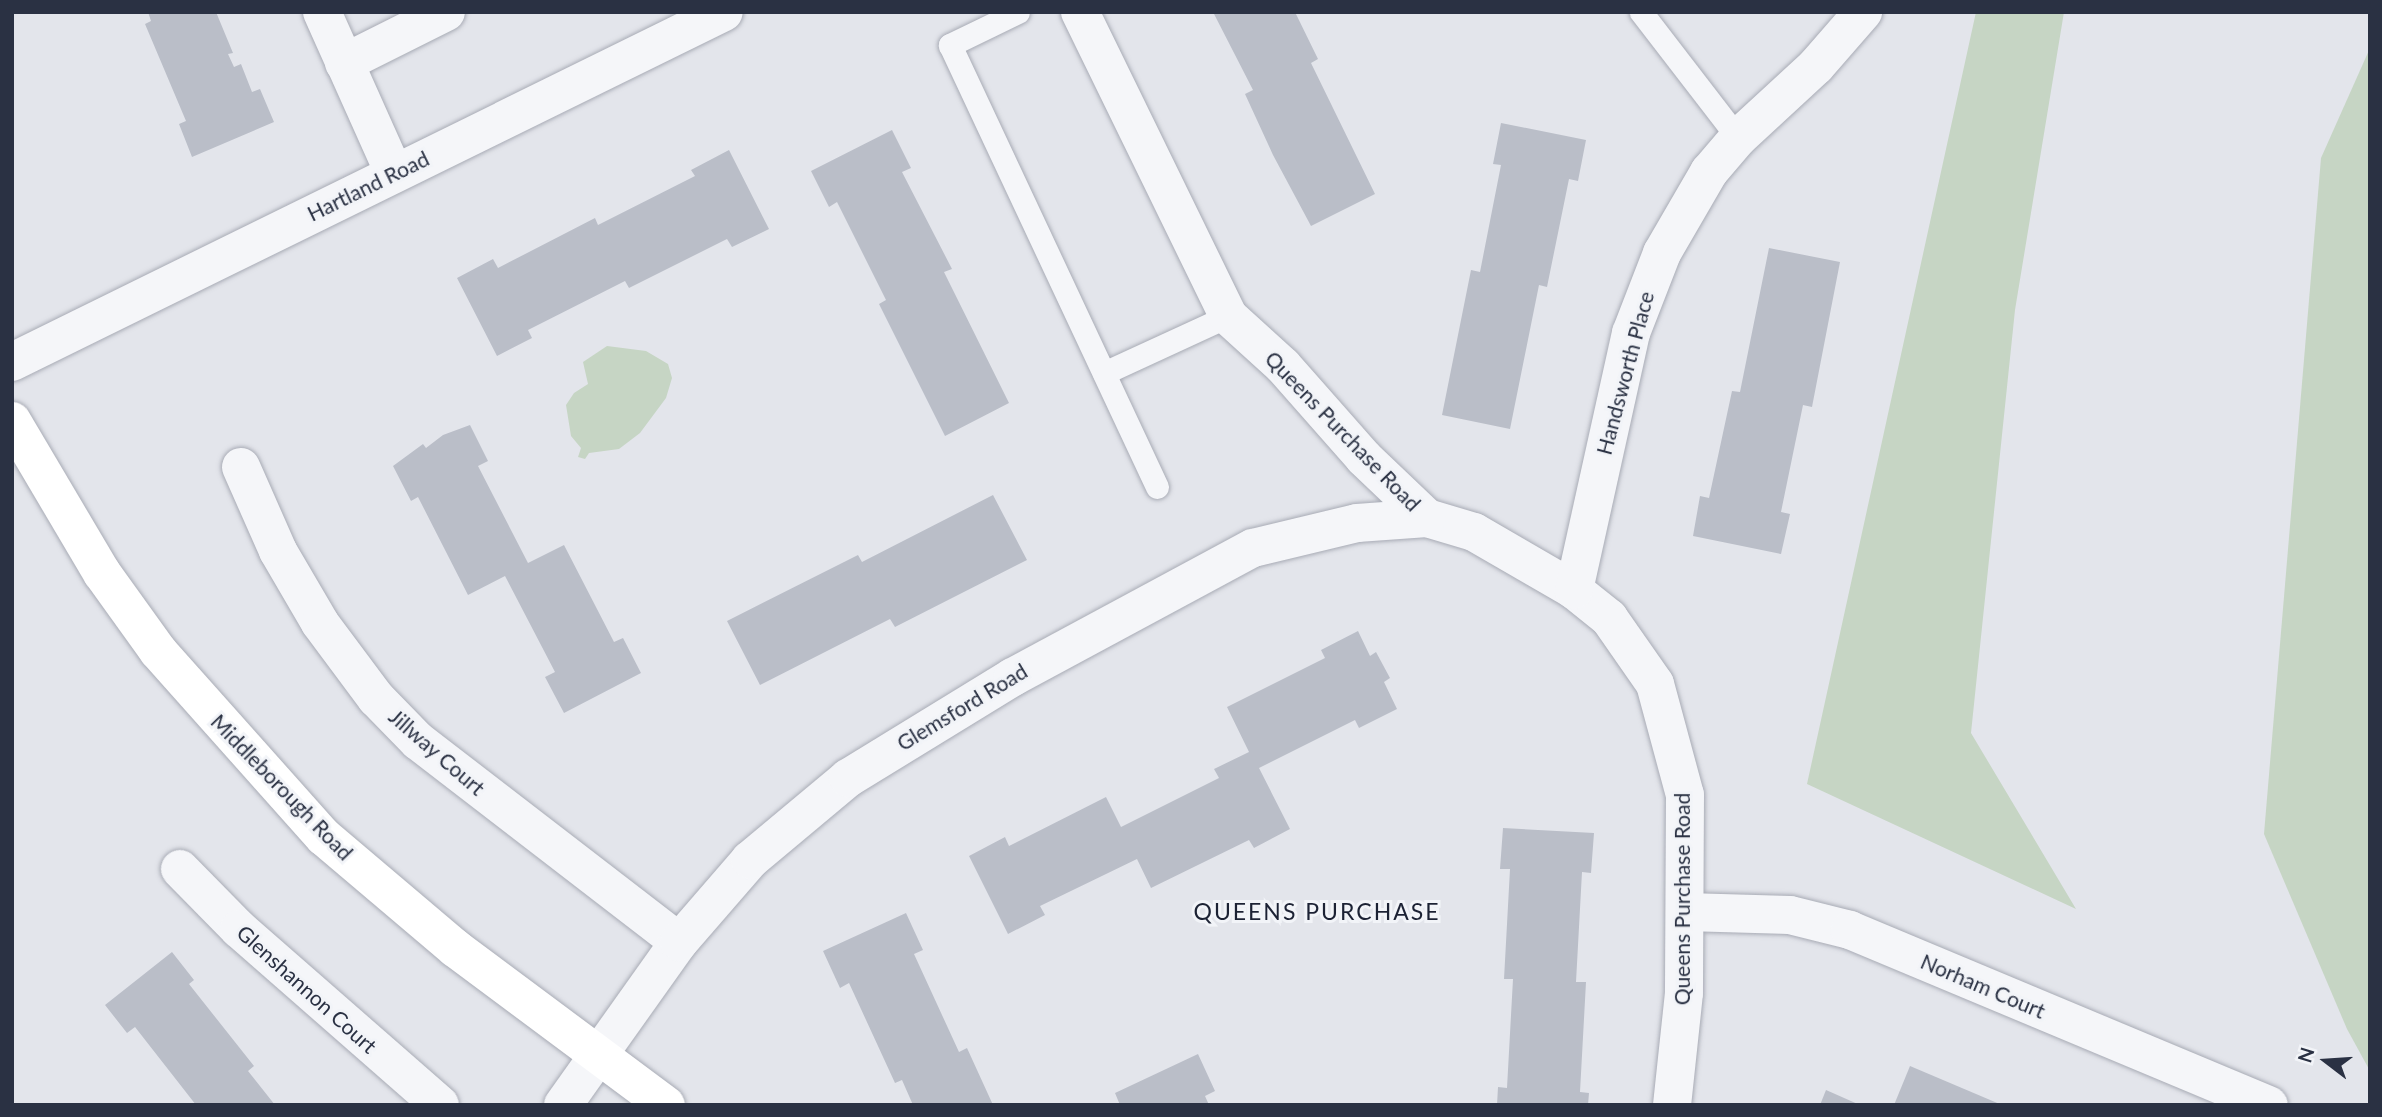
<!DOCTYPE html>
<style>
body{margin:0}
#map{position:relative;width:2382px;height:1117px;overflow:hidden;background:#e3e5eb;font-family:Lato,sans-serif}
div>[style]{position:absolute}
.green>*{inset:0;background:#c6d5c4}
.building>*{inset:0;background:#babec8}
.roads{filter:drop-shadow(0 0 2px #a8abb5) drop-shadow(0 0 2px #a8abb5)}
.lane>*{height:23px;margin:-11.5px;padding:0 11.5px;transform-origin:11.5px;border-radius:11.5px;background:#f5f6f9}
.street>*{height:38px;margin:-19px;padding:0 19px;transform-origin:19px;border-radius:19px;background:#f5f6f9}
.secondary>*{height:38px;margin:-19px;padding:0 19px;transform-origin:19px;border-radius:19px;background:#fff}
span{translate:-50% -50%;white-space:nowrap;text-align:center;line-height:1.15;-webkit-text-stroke:6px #f2f4f8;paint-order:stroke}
.street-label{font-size:21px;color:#2a3143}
.neighbourhood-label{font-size:23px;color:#1c2234;letter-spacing:2px}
.frame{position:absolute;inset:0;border:14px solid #2a3143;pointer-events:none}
.north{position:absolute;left:2291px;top:1026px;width:70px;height:70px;-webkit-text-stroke:5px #f2f4f8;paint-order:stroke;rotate:287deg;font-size:19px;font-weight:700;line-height:28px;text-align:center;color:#2a3143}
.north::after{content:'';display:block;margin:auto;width:24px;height:32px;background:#2a3143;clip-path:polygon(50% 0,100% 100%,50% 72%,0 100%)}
</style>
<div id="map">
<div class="green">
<div style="clip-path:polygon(1976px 12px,2064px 12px,2015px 310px,1971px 733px,2076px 909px,1807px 784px)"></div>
<div style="clip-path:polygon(2370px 48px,2370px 1071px,2347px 1029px,2264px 834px,2321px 158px)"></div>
<div style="clip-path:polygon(607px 346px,646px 351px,668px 364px,672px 378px,666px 398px,640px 433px,619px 449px,589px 453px,585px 459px,578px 457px,581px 448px,571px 436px,566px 405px,574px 393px,588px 384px,583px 362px)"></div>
</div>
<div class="building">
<div style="clip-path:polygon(148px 12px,216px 12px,233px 53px,228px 54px,234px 67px,241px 64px,252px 92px,260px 89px,274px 122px,192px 157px,179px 124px,186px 121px,145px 24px,151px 21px)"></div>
<div style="clip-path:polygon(1213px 12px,1295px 12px,1318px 59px,1311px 63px,1375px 194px,1311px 226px,1273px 155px,1245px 94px,1253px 90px)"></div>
<div style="clip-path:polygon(1501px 123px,1586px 140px,1578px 181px,1569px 179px,1547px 287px,1539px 285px,1510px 429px,1442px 415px,1471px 270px,1480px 272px,1501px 165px,1493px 164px)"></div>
<div style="clip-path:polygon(892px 130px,911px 168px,902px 172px,952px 269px,944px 272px,1009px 403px,945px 436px,879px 304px,886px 300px,837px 202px,829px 207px,811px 171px)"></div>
<div style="clip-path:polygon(729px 150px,769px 229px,732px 247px,727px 239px,629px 288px,625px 281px,528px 330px,532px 338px,497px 356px,457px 278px,493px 259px,498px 268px,595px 218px,598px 225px,695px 176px,691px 170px)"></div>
<div style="clip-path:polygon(1769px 248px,1840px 262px,1812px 407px,1803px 405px,1781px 512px,1790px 514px,1781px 554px,1693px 536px,1700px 496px,1709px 498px,1732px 391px,1740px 392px)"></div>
<div style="clip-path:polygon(470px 425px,488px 461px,478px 466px,528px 563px,564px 545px,614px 642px,623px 638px,641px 673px,564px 713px,545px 677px,555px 672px,505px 576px,468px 595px,418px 497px,411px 501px,393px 466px,423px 444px,426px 448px,443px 435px)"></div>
<div style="clip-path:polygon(993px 495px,1027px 560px,895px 627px,890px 619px,760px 685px,727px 621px,858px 555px,862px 562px)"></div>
<div style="clip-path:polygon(1358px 631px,1370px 656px,1376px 652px,1390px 678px,1384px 682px,1397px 709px,1359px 728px,1355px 720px,1259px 768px,1290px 829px,1254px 848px,1249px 840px,1151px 888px,1137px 859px,1040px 906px,1045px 915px,1008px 934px,969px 856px,1005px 837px,1009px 846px,1106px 797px,1121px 827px,1219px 778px,1214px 769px,1249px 752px,1227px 707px,1325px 658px,1321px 650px)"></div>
<div style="clip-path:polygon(1503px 828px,1594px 833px,1591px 873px,1582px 872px,1576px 982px,1586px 982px,1580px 1092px,1589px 1093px,1588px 1105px,1497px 1105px,1498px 1087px,1507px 1088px,1513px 979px,1504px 979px,1510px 869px,1500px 869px)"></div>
<div style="clip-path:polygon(906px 913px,923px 950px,914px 954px,959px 1052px,967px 1048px,993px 1105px,913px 1105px,902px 1080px,895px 1083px,849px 983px,840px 988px,823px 951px)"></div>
<div style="clip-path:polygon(172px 952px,194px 980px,189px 984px,254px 1066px,248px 1071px,275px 1105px,196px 1105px,135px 1027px,127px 1033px,105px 1005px)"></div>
<div style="clip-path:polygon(1198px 1054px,1215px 1091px,1205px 1096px,1209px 1105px,1120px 1105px,1115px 1093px)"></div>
<div style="clip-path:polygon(1910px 1066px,2002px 1105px,1894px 1105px)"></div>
<div style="clip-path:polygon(1826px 1090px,1860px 1105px,1820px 1105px)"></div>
</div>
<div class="roads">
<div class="lane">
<div style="left:1018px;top:12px;width:76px;rotate:154.1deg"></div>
<div style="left:950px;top:45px;width:488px;rotate:64.9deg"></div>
<div style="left:1641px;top:12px;width:159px;rotate:52.4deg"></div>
<div style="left:1104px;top:373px;width:136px;rotate:-24.7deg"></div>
</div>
<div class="street">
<div style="left:322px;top:12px;width:176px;rotate:65.9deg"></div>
<div style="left:1080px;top:12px;width:338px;rotate:64deg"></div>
<div style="left:1228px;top:316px;width:74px;rotate:42.3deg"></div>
<div style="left:1283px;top:366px;width:123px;rotate:48.6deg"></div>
<div style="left:1364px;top:458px;width:87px;rotate:43.6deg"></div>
<div style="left:1427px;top:518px;width:49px;rotate:16.6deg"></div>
<div style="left:1474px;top:532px;width:116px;rotate:30.1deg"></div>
<div style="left:1574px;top:590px;width:45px;rotate:38.7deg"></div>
<div style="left:1609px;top:618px;width:80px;rotate:55.1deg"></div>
<div style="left:1655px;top:684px;width:115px;rotate:74.9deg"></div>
<div style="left:1685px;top:795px;width:198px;rotate:90.3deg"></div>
<div style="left:1684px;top:993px;width:113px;rotate:96.1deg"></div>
<div style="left:344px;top:63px;width:114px;rotate:-26.6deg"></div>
<div style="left:12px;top:362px;width:793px;rotate:-26.18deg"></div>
<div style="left:241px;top:467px;width:92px;rotate:66.2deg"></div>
<div style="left:278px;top:551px;width:83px;rotate:59.7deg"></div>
<div style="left:320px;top:623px;width:94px;rotate:53.3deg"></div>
<div style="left:376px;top:698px;width:60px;rotate:45.7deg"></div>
<div style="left:418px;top:741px;width:329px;rotate:37.6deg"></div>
<div style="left:1574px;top:590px;width:263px;rotate:-77.5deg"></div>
<div style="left:1631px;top:333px;width:86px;rotate:-68.8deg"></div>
<div style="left:1662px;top:253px;width:94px;rotate:-59.9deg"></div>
<div style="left:1709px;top:172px;width:45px;rotate:-49.5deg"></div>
<div style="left:1738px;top:138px;width:106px;rotate:-42.7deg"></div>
<div style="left:1816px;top:66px;width:72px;rotate:-49deg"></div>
<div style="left:180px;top:869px;width:84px;rotate:45.5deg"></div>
<div style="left:239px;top:929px;width:267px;rotate:41.2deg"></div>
<div style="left:1686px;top:912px;width:104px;rotate:1.7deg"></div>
<div style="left:1790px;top:915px;width:62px;rotate:14deg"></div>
<div style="left:1850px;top:930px;width:454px;rotate:22.7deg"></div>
<div style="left:563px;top:1105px;width:200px;rotate:-54.6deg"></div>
<div style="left:679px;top:942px;width:108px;rotate:-49.1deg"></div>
<div style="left:750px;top:860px;width:128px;rotate:-39.9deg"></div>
<div style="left:848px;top:778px;width:193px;rotate:-31.5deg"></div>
<div style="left:1013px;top:677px;width:272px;rotate:-28.3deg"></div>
<div style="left:1253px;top:548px;width:107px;rotate:-13.5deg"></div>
<div style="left:1357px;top:523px;width:70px;rotate:-4.1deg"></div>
</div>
<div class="secondary">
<div style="left:12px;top:421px;width:177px;rotate:59.4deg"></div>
<div style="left:102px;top:573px;width:96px;rotate:54.3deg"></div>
<div style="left:158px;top:651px;width:249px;rotate:48.3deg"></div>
<div style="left:324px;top:837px;width:172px;rotate:40.3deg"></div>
<div style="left:455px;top:948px;width:263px;rotate:36.7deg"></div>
</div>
</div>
<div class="street-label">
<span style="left:368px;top:186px;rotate:-26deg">Hartland Road</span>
<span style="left:1625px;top:373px;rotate:-75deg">Handsworth Place</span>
<span style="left:1343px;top:431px;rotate:46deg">Queens Purchase Road</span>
<span style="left:962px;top:707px;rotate:-31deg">Glemsford Road</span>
<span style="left:437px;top:752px;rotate:41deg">Jillway Court</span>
<span style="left:282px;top:787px;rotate:46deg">Middleborough Road</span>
<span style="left:1682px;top:899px;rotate:-90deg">Queens Purchase Road</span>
<span style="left:1983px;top:986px;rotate:23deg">Norham Court</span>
<span style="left:307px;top:989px;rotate:42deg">Glenshannon Court</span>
</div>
<div class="neighbourhood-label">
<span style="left:1317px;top:911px">QUEENS PURCHASE</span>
</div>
<div class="frame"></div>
<div class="north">N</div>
</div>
